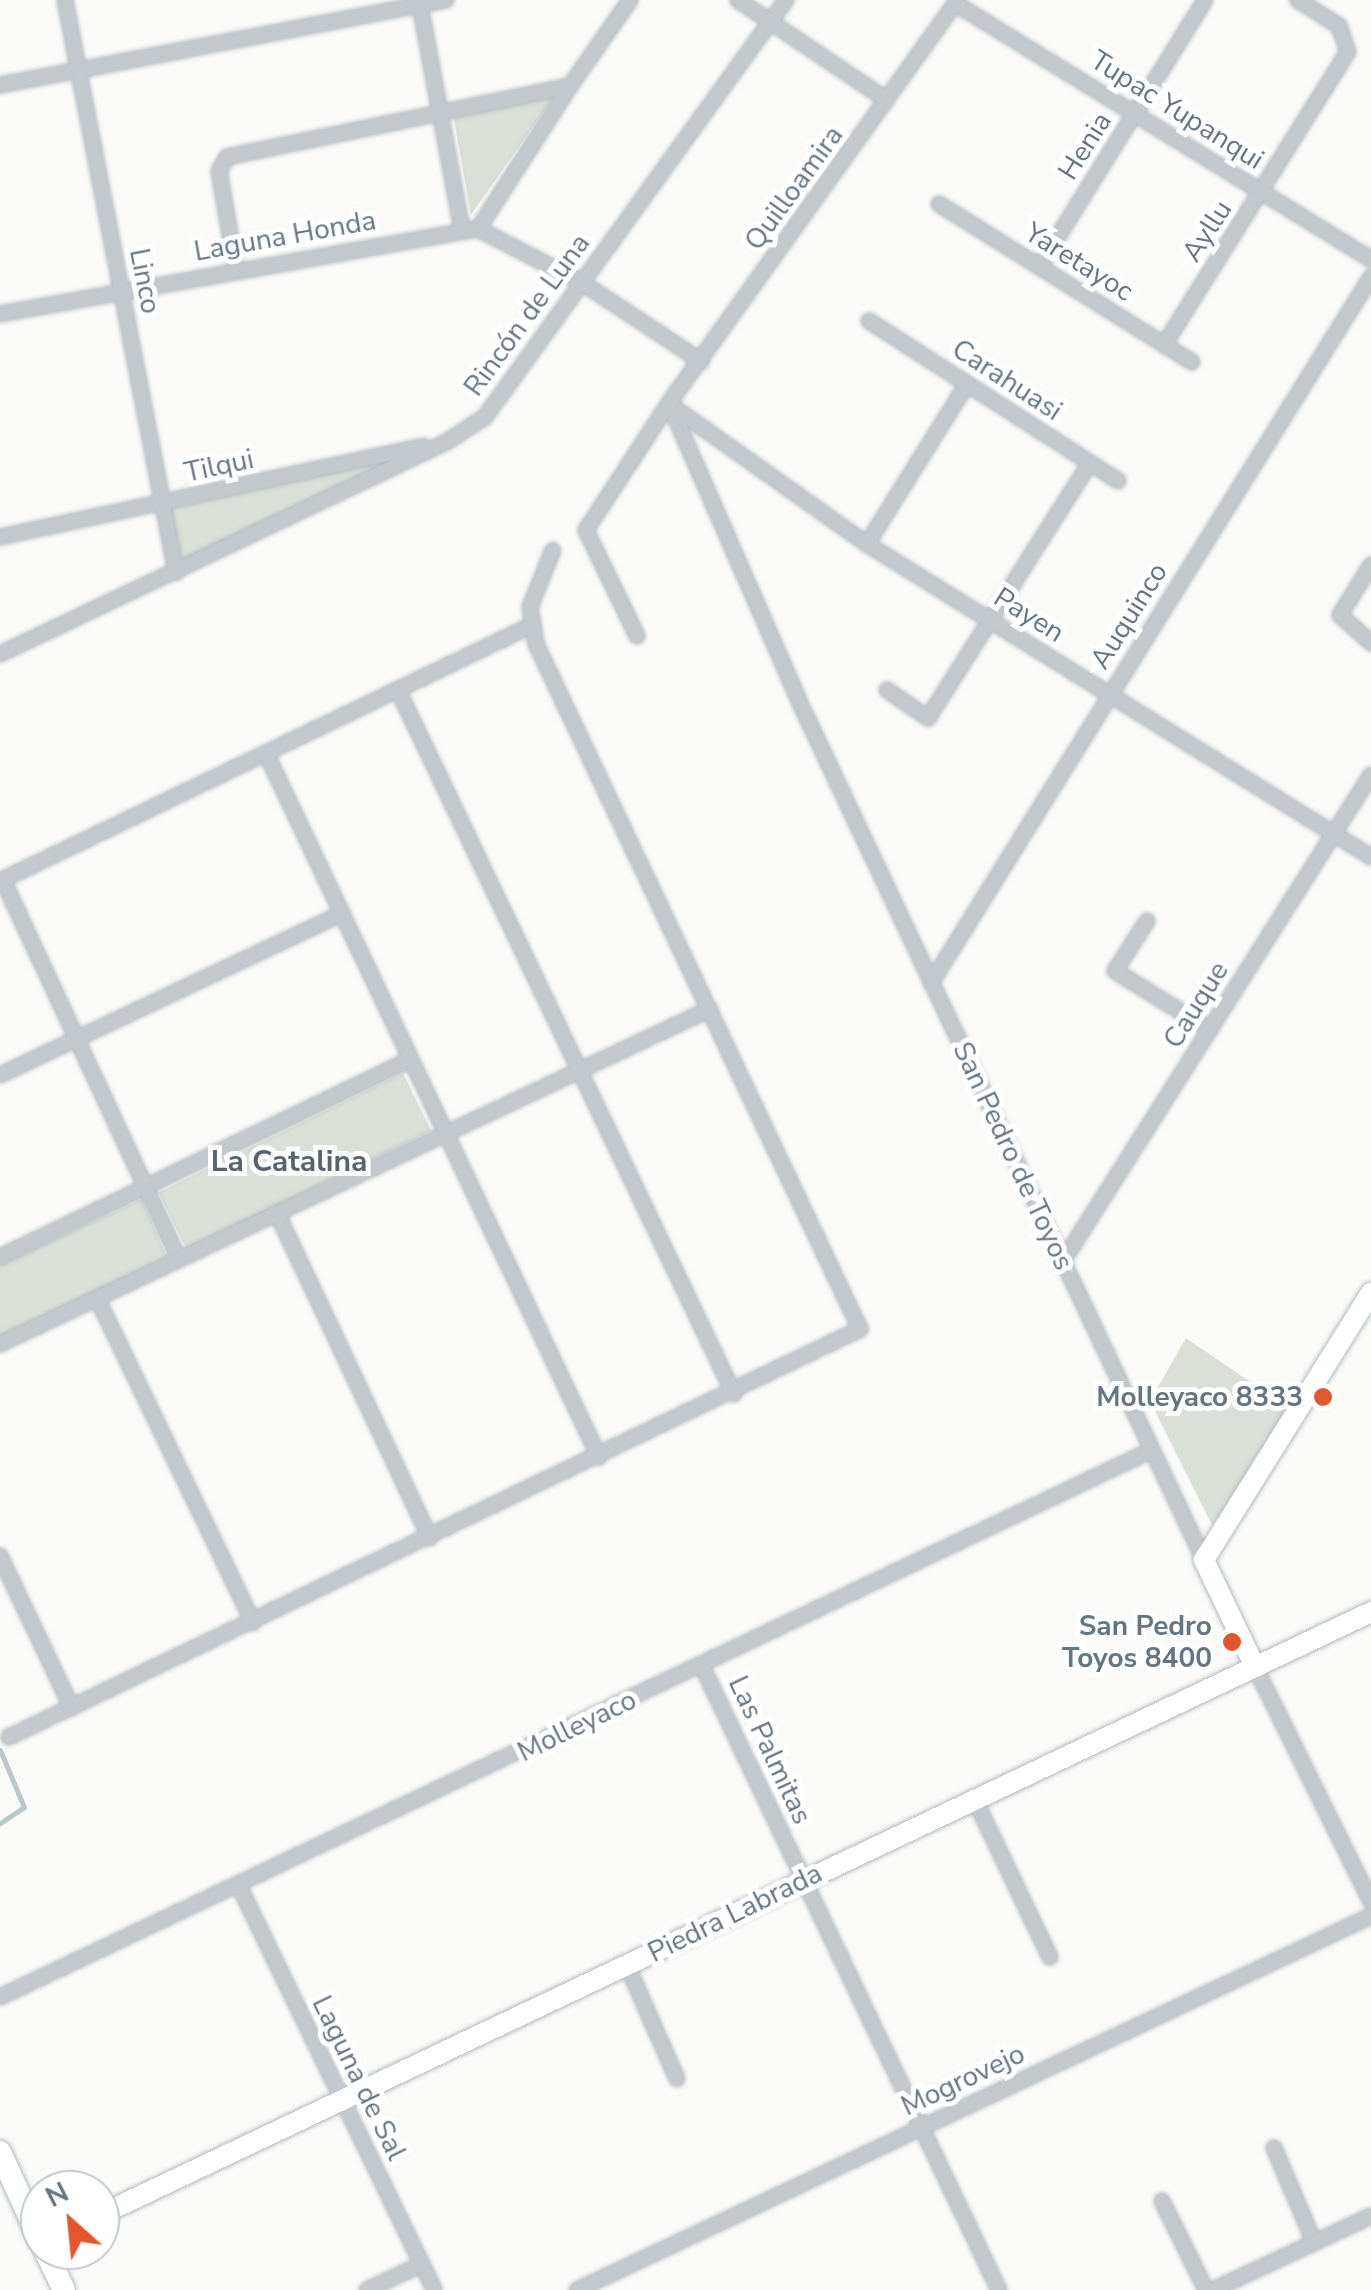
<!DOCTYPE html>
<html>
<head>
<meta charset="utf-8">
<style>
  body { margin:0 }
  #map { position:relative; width:1371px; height:2290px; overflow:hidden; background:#fafaf8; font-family:"Nunito Sans",sans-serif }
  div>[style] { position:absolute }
  .green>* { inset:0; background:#dadfd7; transform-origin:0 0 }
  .stream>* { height:5px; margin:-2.5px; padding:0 2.5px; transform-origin:2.5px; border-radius:2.5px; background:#bbc7cb }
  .roads { filter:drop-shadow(0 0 2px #b3babf) drop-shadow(0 0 2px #b3babf) }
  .street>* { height:14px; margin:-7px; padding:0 7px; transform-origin:7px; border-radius:7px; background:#c3c8cc }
  .secondary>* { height:20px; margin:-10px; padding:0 10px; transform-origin:10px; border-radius:10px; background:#fff }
  .primary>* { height:22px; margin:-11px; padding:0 11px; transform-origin:11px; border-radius:11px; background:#fff }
  .dots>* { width:28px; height:28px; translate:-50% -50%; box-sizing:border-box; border:5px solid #fff; border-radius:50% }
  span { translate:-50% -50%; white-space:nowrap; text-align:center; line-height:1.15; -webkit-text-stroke:10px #fff; paint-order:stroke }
  .street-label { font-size:28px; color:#657683 }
  .poi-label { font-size:28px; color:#657683; font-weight:700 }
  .right { translate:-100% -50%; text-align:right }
  .neighbourhood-label { font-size:30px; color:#57646e; font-weight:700 }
  .north { position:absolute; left:20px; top:2170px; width:100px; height:100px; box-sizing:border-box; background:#fff; border:2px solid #c1c8cd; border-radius:50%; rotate:333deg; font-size:28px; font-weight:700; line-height:40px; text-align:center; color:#657683 }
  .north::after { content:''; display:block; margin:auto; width:35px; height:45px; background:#e4572e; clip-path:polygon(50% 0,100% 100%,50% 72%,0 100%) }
</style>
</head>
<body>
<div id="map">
  <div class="green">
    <div style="clip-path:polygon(555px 95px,471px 215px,453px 114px)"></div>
    <div style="clip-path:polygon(429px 451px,169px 569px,157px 511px)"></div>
    <div style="left:403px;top:1073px;width:64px;height:272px;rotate:64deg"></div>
    <div style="clip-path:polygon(142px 1199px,167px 1257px,0 1338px,0 1265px)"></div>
    <div style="clip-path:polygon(1186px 1338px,1296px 1413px,1212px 1525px,1150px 1401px)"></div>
  </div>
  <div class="stream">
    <div style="left:0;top:1750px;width:62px;rotate:67.2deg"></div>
    <div style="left:24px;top:1807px;width:29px;rotate:146deg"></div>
  </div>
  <div class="roads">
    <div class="street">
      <div style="left:65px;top:0;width:583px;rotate:79.02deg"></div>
      <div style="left:738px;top:0;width:179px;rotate:33.9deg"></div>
      <div style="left:956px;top:4px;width:487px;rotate:31.6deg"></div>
      <div style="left:420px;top:5px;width:229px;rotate:79.4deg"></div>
      <div style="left:0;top:85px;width:454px;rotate:-10.8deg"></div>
      <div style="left:939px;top:204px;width:298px;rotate:32deg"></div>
      <div style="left:478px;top:229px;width:116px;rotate:27.2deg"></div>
      <div style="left:581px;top:282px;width:144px;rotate:33.4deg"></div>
      <div style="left:1039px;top:267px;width:314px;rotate:-58.1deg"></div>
      <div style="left:236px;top:269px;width:99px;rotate:-99.8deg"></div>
      <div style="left:219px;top:171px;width:16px;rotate:-60deg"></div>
      <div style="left:227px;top:157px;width:350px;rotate:-11.7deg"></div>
      <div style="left:570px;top:86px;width:105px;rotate:-55.1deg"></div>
      <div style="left:0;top:314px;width:485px;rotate:-10.1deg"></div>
      <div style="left:478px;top:229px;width:170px;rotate:-57.2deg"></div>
      <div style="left:869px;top:321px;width:296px;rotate:32.7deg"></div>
      <div style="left:1164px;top:345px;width:346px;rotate:-57.9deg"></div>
      <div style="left:1348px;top:52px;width:28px;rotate:-109deg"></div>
      <div style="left:1339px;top:26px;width:49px;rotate:-147.6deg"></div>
      <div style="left:669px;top:403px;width:325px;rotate:66.4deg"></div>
      <div style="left:799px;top:701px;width:950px;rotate:64.76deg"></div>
      <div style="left:669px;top:404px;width:242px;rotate:35.3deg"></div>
      <div style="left:867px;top:544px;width:593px;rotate:31.84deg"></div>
      <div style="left:0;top:537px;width:433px;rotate:-12.1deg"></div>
      <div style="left:867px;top:544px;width:189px;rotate:-58deg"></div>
      <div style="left:1371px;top:565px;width:59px;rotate:121.8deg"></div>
      <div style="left:1340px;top:615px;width:42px;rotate:42.1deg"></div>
      <div style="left:637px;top:636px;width:118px;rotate:-115.7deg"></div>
      <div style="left:586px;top:530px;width:152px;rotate:-56.8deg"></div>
      <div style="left:669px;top:403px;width:496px;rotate:-54.4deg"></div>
      <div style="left:0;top:654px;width:496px;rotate:-25.4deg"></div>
      <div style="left:448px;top:441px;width:44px;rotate:-33deg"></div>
      <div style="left:485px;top:417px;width:514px;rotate:-54.18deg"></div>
      <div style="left:398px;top:690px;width:780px;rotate:64.49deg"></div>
      <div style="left:887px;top:690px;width:50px;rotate:34.3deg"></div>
      <div style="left:928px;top:718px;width:302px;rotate:-57.6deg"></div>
      <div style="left:266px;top:753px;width:779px;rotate:64.69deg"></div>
      <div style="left:3px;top:880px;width:418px;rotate:65.1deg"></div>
      <div style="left:0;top:881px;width:588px;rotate:-25.69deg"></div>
      <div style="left:1147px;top:921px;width:59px;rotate:122.6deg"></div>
      <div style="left:1115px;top:971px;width:112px;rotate:31.8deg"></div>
      <div style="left:931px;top:983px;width:832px;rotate:-58.07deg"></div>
      <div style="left:0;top:1075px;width:378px;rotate:-25.3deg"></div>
      <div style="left:277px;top:1213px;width:359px;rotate:64.8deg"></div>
      <div style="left:0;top:1257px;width:455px;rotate:-25.7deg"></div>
      <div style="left:1063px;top:1261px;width:575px;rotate:-57.64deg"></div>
      <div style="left:97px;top:1298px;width:360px;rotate:64.3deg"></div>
      <div style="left:0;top:1344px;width:785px;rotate:-25.26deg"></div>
      <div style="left:0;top:1556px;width:168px;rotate:64.7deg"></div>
      <div style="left:702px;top:1666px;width:691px;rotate:64.55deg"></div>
      <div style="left:1255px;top:1667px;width:262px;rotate:63.7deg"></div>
      <div style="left:9px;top:1737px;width:944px;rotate:-25.61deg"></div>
      <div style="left:860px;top:1329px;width:758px;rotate:-115.31deg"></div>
      <div style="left:536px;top:644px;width:37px;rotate:-99deg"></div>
      <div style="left:530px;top:607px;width:61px;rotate:-68deg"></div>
      <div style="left:975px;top:1800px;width:174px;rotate:64.5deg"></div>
      <div style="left:240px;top:1888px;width:446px;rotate:64.2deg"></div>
      <div style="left:627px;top:1965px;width:124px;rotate:66.3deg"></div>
      <div style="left:0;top:1997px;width:1275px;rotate:-25.4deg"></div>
      <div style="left:1274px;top:2148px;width:102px;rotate:66.9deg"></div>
      <div style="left:1162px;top:2201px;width:99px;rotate:63.7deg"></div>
      <div style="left:367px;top:2290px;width:61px;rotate:-25.3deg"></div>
      <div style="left:577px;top:2290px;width:878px;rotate:-25.22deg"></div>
      <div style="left:1213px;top:2290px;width:174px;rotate:-25.1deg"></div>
    </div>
    <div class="secondary">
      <div style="left:1255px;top:1667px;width:119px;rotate:-115.5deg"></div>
      <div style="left:1204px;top:1560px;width:315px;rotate:-58deg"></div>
      <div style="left:100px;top:2215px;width:1407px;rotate:-25.38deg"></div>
    </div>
    <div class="primary">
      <div style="left:0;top:2152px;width:97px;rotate:65.6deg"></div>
      <div style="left:45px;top:2250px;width:44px;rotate:64.6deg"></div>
    </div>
  </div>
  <div class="dots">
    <div style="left:1323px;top:1397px;background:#e4572e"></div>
    <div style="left:1232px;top:1642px;background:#e4572e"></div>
  </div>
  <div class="street-label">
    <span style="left:1177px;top:110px;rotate:32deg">Tupac Yupanqui</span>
    <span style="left:1085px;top:146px;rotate:-58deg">Henia</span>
    <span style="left:794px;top:188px;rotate:-54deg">Quilloamira</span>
    <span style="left:1207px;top:231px;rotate:-57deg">Ayllu</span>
    <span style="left:285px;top:236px;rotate:-10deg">Laguna Honda</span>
    <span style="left:1079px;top:262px;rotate:32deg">Yaretayoc</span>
    <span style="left:145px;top:281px;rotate:79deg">Linco</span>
    <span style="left:527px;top:315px;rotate:-54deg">Rincón de Luna</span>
    <span style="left:1007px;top:380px;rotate:33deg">Carahuasi</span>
    <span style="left:219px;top:466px;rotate:-12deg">Tilqui</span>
    <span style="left:1029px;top:615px;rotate:32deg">Payen</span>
    <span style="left:1129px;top:616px;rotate:-58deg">Auquinco</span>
    <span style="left:1196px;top:1005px;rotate:-58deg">Cauque</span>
    <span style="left:1013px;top:1156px;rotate:65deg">San Pedro de Toyos</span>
    <span style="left:577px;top:1726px;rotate:-26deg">Molleyaco</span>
    <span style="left:770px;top:1750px;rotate:65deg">Las Palmitas</span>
    <span style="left:735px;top:1913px;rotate:-26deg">Piedra Labrada</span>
    <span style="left:359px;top:2078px;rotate:64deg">Laguna de Sal</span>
    <span style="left:963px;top:2080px;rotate:-25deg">Mogrovejo</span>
  </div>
  <div class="poi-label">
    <span class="right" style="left:1303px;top:1397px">Molleyaco 8333</span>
    <span class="right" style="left:1212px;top:1642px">San Pedro<br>Toyos 8400</span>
  </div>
  <div class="neighbourhood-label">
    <span style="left:289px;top:1162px">La Catalina</span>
  </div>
  <div class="north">N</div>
</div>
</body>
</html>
